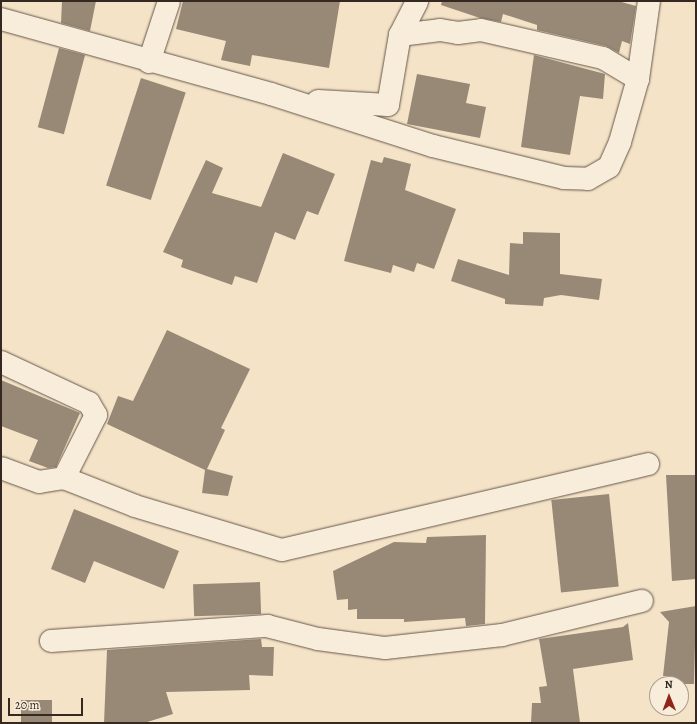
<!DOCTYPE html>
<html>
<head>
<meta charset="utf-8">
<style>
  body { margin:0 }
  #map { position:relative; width:697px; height:724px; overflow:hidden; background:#f4e3c7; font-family:Alegreya,serif }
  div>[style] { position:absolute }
  .building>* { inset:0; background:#988977; transform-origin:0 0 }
  .roads { filter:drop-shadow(0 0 1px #65574a) drop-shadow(0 0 1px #65574a) }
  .minor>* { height:22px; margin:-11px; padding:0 11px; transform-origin:11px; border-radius:11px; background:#f8eddb }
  span { translate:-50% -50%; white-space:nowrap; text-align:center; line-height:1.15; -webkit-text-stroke:3px #f8eddb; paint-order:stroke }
  .frame { position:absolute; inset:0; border:2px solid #352820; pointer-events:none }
  .north { position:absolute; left:649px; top:676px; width:40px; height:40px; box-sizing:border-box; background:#f8eddb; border:1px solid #aa9e90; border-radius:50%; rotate:359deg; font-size:11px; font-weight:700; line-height:16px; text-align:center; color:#352820 }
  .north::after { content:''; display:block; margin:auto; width:14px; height:18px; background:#8f2418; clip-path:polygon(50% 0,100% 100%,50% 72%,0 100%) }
  .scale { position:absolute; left:8px; top:698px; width:75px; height:18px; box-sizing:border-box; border:2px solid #352820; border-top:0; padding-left:5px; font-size:12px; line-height:14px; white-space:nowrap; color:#352820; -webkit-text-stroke:3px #f8eddb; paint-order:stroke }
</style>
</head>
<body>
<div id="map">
  <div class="building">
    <div style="clip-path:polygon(62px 1px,96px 1px,90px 31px,61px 23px)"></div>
    <div style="clip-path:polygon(183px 1px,340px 1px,329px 68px,252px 55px,250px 66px,221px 60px,226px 41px,176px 29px)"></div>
    <div style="clip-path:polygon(442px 1px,618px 1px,636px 6px,630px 44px,622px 41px,619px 53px,606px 46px,537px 30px,537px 25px,503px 14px,501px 22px,480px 18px,441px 5px)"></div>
    <div style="left:59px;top:48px;width:27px;height:82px;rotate:15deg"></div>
    <div style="clip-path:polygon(534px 55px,605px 74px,603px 99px,580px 96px,570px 155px,521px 147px)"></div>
    <div style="clip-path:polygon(417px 74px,470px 84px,466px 103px,486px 107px,480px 138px,407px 124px)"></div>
    <div style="left:141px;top:78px;width:47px;height:113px;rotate:18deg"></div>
    <div style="clip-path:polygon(283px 153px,335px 174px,318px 215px,307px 211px,295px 240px,275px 232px,257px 283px,235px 276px,232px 285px,181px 267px,183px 260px,163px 252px,206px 160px,223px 168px,212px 193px,261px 207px)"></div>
    <div style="clip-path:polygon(384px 157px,411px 164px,405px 190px,456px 209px,434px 269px,417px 263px,414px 272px,393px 265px,391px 273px,344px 261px,371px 160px,382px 163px)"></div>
    <div style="clip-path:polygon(523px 232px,560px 233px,560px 274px,602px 279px,599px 300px,561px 295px,544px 298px,543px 306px,505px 304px,505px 299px,451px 281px,458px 259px,509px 275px,510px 243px,523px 244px)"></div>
    <div style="clip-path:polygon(167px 330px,250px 369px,221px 428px,225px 430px,207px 469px,233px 476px,228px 496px,202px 493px,205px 470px,107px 424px,118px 396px,133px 401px)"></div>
    <div style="clip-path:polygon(1px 380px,80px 413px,56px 467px,48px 468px,29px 461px,38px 440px,1px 426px)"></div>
    <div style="clip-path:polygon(666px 475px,696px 475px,696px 579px,672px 581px)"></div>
    <div style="left:609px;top:494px;width:93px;height:58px;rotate:84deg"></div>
    <div style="clip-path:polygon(74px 509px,179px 551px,164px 589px,94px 561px,85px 583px,51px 569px)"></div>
    <div style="clip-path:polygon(486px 535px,485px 624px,466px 626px,465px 618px,404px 622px,404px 619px,357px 619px,357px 609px,348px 610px,348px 599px,337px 600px,333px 571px,394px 542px,426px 543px,427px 537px)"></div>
    <div style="left:260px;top:582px;width:32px;height:67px;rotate:88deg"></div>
    <div style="clip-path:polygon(696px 606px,694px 684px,667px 684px,667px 676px,663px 676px,669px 622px,660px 612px)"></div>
    <div style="clip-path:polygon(628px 623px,633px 660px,573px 669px,580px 723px,531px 723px,532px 703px,541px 703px,539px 687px,547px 686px,539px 639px,623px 627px)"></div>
    <div style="clip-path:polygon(261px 639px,262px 647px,274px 647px,273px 676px,249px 675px,250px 690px,166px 692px,173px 714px,144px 723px,104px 723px,107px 650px)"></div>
    <div style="left:52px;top:700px;width:23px;height:31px;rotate:90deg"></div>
  </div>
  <div class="roads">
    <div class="minor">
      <div style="left:1px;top:19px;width:280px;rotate:15.5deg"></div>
      <div style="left:271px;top:94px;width:170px;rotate:17.8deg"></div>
      <div style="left:433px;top:146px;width:135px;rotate:13.7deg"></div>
      <div style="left:564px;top:178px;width:24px;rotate:2deg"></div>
      <div style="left:588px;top:179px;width:24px;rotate:-30deg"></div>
      <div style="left:609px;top:167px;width:27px;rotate:-66deg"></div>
      <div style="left:620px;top:142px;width:66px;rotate:-74.1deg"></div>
      <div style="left:638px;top:79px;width:79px;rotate:-82deg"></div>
      <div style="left:400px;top:35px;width:38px;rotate:-63deg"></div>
      <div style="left:149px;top:62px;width:64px;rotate:-71.8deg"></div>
      <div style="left:318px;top:101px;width:70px;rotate:3.3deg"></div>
      <div style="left:388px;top:105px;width:71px;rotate:-80.3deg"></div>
      <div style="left:400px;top:35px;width:40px;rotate:-7.1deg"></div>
      <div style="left:440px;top:30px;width:18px;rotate:9deg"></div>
      <div style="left:458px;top:33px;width:23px;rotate:-7deg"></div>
      <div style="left:481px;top:30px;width:125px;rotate:12.9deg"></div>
      <div style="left:603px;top:58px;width:41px;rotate:31deg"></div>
      <div style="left:1px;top:362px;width:97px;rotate:25deg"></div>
      <div style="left:89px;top:403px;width:14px;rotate:60deg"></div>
      <div style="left:96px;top:415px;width:71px;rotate:116.9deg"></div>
      <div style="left:64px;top:478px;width:25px;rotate:171deg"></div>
      <div style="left:39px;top:482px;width:40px;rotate:-159.8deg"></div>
      <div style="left:64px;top:478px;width:76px;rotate:21.5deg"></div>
      <div style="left:135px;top:506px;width:153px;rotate:16.7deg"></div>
      <div style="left:282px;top:550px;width:376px;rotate:-13.2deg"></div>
      <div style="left:51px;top:641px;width:217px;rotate:-4deg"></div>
      <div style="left:267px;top:626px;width:53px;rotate:14.3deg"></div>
      <div style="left:318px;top:639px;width:68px;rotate:7.7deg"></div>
      <div style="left:385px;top:648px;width:118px;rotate:-6.3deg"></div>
      <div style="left:502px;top:635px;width:144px;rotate:-13.7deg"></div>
    </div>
  </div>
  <div class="frame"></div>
  <div class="north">N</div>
  <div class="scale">20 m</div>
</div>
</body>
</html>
